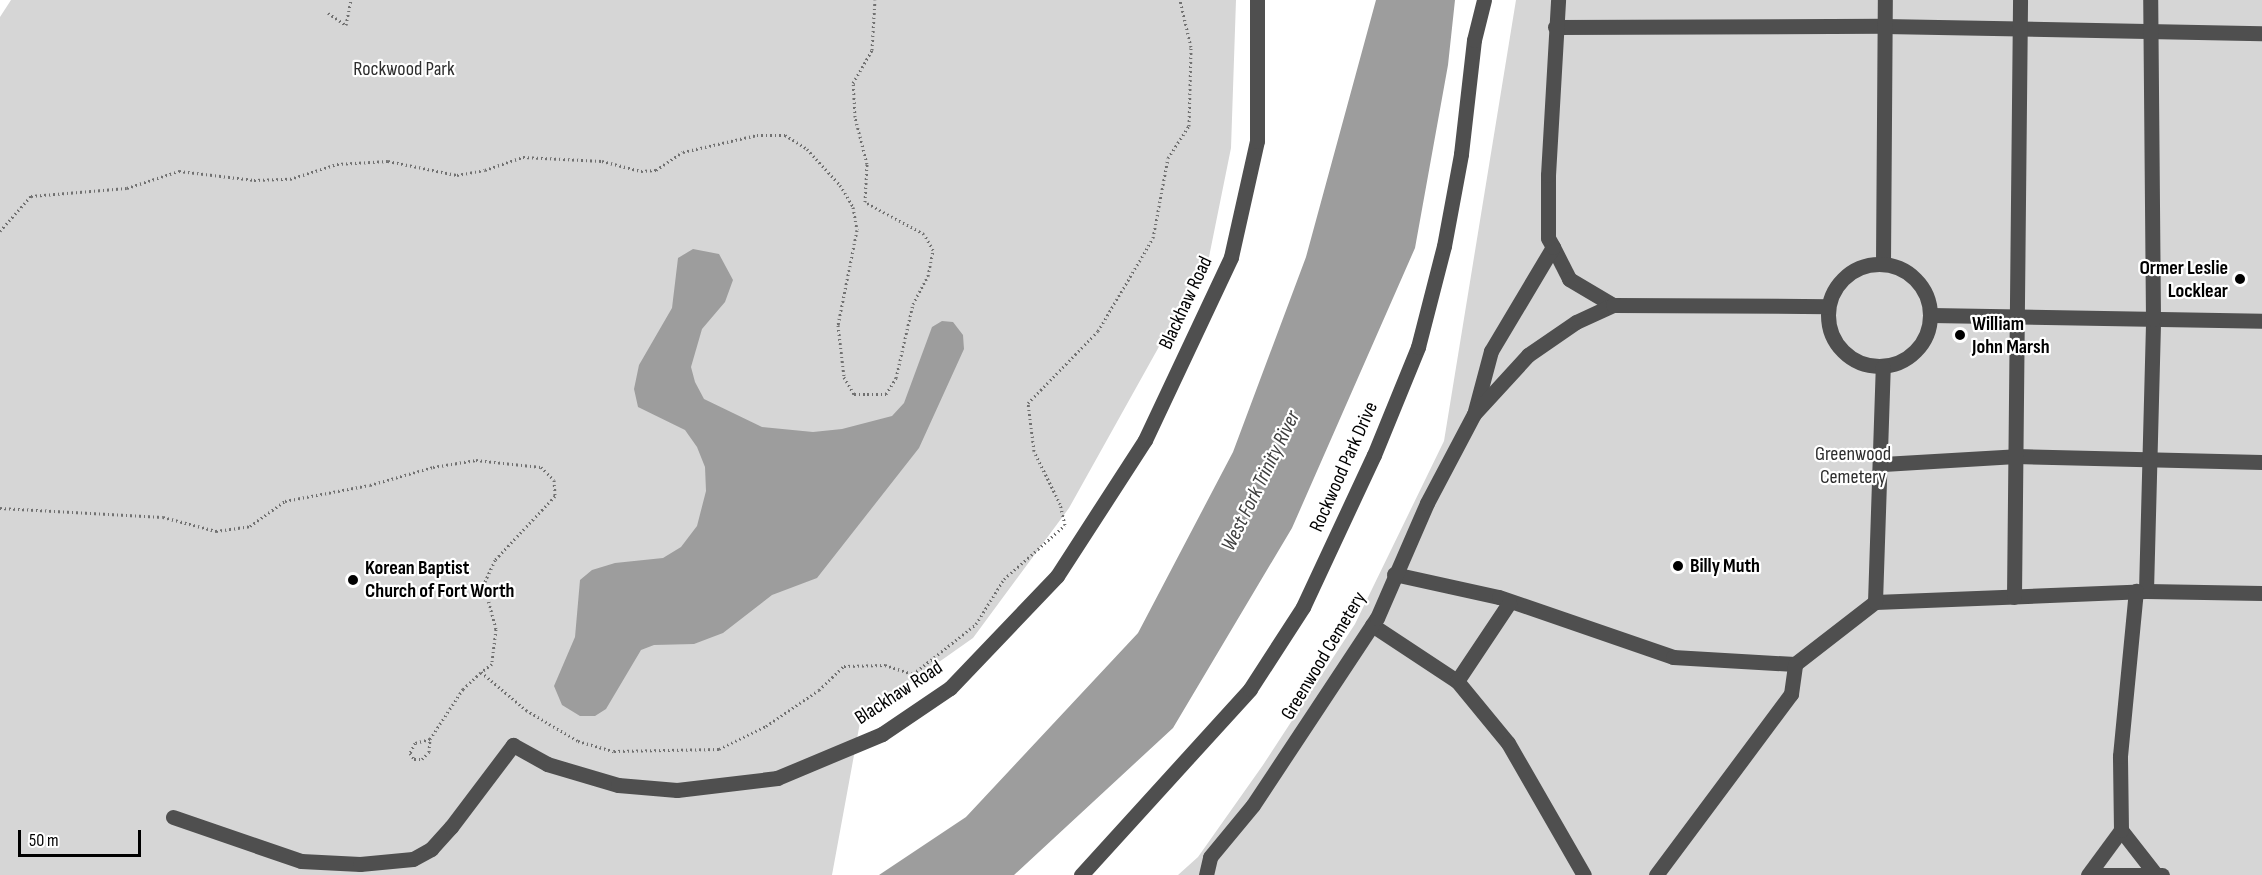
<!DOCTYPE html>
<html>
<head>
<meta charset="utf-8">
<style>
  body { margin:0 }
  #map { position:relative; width:2262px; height:875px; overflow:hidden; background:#fff; font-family:"Sofia Sans Condensed",sans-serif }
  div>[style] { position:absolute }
  .green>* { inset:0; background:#d6d6d6 }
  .water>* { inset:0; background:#9d9d9d }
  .path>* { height:3px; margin-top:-1.5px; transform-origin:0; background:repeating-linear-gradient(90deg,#717171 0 1.5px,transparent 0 4.5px) }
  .minor>* { height:15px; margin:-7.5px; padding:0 7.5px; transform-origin:7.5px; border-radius:7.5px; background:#4f4f4f }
  .minor>.ring { margin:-7.5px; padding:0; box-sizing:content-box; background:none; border:15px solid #4f4f4f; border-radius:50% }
  .dots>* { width:16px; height:16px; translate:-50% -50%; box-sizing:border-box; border:3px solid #fff; border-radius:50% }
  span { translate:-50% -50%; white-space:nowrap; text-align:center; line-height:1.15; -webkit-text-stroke:4.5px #fff; paint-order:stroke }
  .park-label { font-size:20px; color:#2d2d2d }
  .poi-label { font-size:20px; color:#000; font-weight:700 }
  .right { translate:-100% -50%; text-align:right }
  .left { translate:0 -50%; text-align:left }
  .street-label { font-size:20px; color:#000 }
  .water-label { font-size:21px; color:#3e3e3e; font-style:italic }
  .scale { position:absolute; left:18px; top:830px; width:123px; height:27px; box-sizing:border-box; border:3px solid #000; border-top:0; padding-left:8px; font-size:18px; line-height:21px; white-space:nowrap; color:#000; -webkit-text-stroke:4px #fff; paint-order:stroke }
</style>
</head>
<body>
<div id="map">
  <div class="green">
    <div style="clip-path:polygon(11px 0,1236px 0,1231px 148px,1209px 257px,1069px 508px,973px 638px,861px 717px,832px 875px,0 875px,0 17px)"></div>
    <div style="clip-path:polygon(1516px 0,2262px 0,2262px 875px,1178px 875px,1198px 857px,1263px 765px,1355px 624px,1444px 441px)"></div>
  </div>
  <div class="water">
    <div style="clip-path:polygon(1376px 0,1455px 0,1448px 65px,1415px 248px,1292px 528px,1173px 728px,1014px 875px,879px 875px,966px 817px,1138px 633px,1233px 452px,1306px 257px)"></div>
    <div style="clip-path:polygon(693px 249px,719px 254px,733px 280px,725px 302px,702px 329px,691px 367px,695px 382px,704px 399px,762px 427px,813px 432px,842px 429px,892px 416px,904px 403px,932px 327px,942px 321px,953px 322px,963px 335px,964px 349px,919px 448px,817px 578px,772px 595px,723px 633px,694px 644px,654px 645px,641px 650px,606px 709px,595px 716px,580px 716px,562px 705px,554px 686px,575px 637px,580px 580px,592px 570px,615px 563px,663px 558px,681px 547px,697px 526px,706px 491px,705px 467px,697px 447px,685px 430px,638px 407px,634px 389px,639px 365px,672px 308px,678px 258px)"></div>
  </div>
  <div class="path">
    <div style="left:328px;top:13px;width:22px;rotate:34deg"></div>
    <div style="left:346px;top:25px;width:25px;rotate:-79deg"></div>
    <div style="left:0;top:231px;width:47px;rotate:-48.5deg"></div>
    <div style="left:31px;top:196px;width:96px;rotate:-4.8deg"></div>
    <div style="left:127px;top:188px;width:55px;rotate:-18.1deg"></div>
    <div style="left:179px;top:171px;width:76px;rotate:6.8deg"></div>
    <div style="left:254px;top:180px;width:36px;rotate:-2deg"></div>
    <div style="left:290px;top:179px;width:49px;rotate:-17.7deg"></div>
    <div style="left:337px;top:164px;width:51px;rotate:-3.4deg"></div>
    <div style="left:388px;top:161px;width:70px;rotate:11.5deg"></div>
    <div style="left:457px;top:175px;width:28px;rotate:-10deg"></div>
    <div style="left:485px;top:170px;width:40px;rotate:-18.9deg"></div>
    <div style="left:523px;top:157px;width:79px;rotate:2.9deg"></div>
    <div style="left:602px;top:161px;width:40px;rotate:14.4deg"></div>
    <div style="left:641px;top:171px;width:15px;rotate:-4deg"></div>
    <div style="left:656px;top:170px;width:32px;rotate:-34deg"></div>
    <div style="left:683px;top:152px;width:76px;rotate:-12.9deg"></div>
    <div style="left:757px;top:135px;width:28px"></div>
    <div style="left:785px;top:135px;width:26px;rotate:32deg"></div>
    <div style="left:807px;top:149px;width:49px;rotate:47.5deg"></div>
    <div style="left:840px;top:185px;width:26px;rotate:59deg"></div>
    <div style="left:853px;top:207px;width:23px;rotate:80deg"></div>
    <div style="left:857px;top:230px;width:97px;rotate:101.3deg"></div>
    <div style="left:838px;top:325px;width:52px;rotate:83.4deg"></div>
    <div style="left:844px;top:377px;width:20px;rotate:60deg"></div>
    <div style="left:854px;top:394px;width:32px"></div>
    <div style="left:886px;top:394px;width:19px;rotate:-58deg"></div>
    <div style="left:896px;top:378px;width:76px;rotate:-77.1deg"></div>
    <div style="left:913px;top:304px;width:32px;rotate:-62deg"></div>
    <div style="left:928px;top:276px;width:26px;rotate:-79deg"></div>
    <div style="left:933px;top:250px;width:18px;rotate:-119deg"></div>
    <div style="left:924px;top:234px;width:67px;rotate:-151.5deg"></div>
    <div style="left:865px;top:202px;width:38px;rotate:-87deg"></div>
    <div style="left:867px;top:164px;width:49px;rotate:-104.3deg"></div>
    <div style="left:855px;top:117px;width:34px;rotate:-93deg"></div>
    <div style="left:853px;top:83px;width:38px;rotate:-60deg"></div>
    <div style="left:872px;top:50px;width:50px;rotate:-86.6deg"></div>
    <div style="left:0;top:508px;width:163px;rotate:3.2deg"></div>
    <div style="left:163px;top:517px;width:55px;rotate:14.8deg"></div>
    <div style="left:216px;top:531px;width:34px;rotate:-8deg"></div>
    <div style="left:250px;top:526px;width:43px;rotate:-35.5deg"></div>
    <div style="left:285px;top:501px;width:86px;rotate:-10.7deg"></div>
    <div style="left:370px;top:485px;width:66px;rotate:-15.9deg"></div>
    <div style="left:433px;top:467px;width:44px;rotate:-9.2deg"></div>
    <div style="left:476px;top:460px;width:65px;rotate:6.1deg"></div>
    <div style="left:541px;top:467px;width:18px;rotate:45deg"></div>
    <div style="left:554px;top:480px;width:16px;rotate:86deg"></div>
    <div style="left:555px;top:496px;width:88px;rotate:133.2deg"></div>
    <div style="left:495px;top:560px;width:26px;rotate:115deg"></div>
    <div style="left:484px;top:584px;width:47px;rotate:75.1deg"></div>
    <div style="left:496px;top:629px;width:35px;rotate:97deg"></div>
    <div style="left:492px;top:664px;width:14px;rotate:144deg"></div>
    <div style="left:430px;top:739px;width:16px;rotate:165deg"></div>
    <div style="left:415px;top:743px;width:11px;rotate:117deg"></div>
    <div style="left:410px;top:753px;width:7px;rotate:56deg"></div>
    <div style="left:414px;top:759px;width:8px"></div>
    <div style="left:422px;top:759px;width:10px;rotate:-45deg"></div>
    <div style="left:429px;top:752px;width:13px;rotate:-86deg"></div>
    <div style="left:430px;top:739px;width:60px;rotate:-56.6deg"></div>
    <div style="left:463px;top:689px;width:25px;rotate:-43deg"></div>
    <div style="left:481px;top:672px;width:59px;rotate:40.2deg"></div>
    <div style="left:526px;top:710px;width:61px;rotate:30.8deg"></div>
    <div style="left:578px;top:741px;width:37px;rotate:16deg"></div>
    <div style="left:614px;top:751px;width:105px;rotate:-1.1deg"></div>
    <div style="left:719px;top:749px;width:52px;rotate:-26.1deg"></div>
    <div style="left:766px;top:726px;width:64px;rotate:-34.2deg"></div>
    <div style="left:819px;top:690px;width:35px;rotate:-44deg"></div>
    <div style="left:844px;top:666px;width:41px;rotate:-1.4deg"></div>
    <div style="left:885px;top:665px;width:29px;rotate:18deg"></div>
    <div style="left:913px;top:674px;width:80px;rotate:-38.4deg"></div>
    <div style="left:976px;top:624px;width:53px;rotate:-58.1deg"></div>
    <div style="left:1004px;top:579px;width:81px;rotate:-41.5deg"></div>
    <div style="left:1065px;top:525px;width:22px;rotate:-103deg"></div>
    <div style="left:1060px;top:504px;width:59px;rotate:-116.1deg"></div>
    <div style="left:1034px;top:451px;width:48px;rotate:-97.1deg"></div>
    <div style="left:1028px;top:403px;width:100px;rotate:-45.8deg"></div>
    <div style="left:1098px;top:331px;width:108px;rotate:-59.4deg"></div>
    <div style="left:1153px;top:238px;width:81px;rotate:-79.4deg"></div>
    <div style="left:1168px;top:158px;width:38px;rotate:-57deg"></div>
    <div style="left:1189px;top:126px;width:79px;rotate:-88.5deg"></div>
    <div style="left:1191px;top:47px;width:48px;rotate:-103.2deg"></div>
  </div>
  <div class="minor">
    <div style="left:1555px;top:27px;width:329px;rotate:-0.2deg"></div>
    <div style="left:1884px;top:26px;width:378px;rotate:1.1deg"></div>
    <div style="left:1553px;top:247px;width:36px;rotate:63deg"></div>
    <div style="left:1569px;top:279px;width:51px;rotate:30.6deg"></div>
    <div style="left:1883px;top:263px;width:263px;rotate:-89.6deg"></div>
    <div class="ring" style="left:1828px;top:264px;width:87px;height:87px"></div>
    <div style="left:1931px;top:315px;width:331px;rotate:1deg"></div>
    <div style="left:1475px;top:411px;width:62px;rotate:-75.1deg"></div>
    <div style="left:1491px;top:351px;width:121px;rotate:-59.2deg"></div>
    <div style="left:1553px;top:247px;width:10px;rotate:-119deg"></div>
    <div style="left:1548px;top:238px;width:63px;rotate:-90deg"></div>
    <div style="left:1548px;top:175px;width:175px;rotate:-86.7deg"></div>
    <div style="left:1883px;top:464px;width:133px;rotate:-3.4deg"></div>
    <div style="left:2016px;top:456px;width:246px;rotate:1.4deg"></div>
    <div style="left:1394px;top:574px;width:107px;rotate:12.4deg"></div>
    <div style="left:1499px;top:597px;width:184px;rotate:19deg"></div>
    <div style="left:1673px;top:657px;width:122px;rotate:3.3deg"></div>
    <div style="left:1795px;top:664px;width:101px;rotate:-37.8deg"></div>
    <div style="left:1875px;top:602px;width:271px;rotate:-2.3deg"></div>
    <div style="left:2146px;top:591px;width:116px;rotate:1deg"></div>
    <div style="left:2146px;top:591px;width:272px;rotate:-88.5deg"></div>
    <div style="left:2153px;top:319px;width:319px;rotate:-90.5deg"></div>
    <div style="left:2014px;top:597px;width:597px;rotate:-89.42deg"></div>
    <div style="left:1875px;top:602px;width:235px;rotate:-88.1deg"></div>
    <div style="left:1372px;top:625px;width:102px;rotate:33.4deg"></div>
    <div style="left:1457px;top:681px;width:80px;rotate:50.6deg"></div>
    <div style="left:1508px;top:743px;width:152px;rotate:60.1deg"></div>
    <div style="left:1457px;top:681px;width:94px;rotate:-56.3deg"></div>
    <div style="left:173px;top:817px;width:135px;rotate:19deg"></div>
    <div style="left:301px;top:861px;width:59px;rotate:2.9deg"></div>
    <div style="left:360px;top:864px;width:53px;rotate:-5.4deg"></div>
    <div style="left:413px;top:859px;width:21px;rotate:-29deg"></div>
    <div style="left:431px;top:849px;width:30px;rotate:-48deg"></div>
    <div style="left:451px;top:827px;width:103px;rotate:-52.9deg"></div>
    <div style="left:513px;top:745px;width:39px;rotate:29deg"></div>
    <div style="left:547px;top:764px;width:74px;rotate:16.5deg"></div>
    <div style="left:618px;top:785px;width:59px;rotate:4.8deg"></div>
    <div style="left:677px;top:790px;width:101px;rotate:-6.8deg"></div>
    <div style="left:777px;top:778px;width:114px;rotate:-22.7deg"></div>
    <div style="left:882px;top:734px;width:82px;rotate:-34.1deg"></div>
    <div style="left:950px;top:688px;width:155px;rotate:-46.3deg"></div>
    <div style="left:1057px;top:576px;width:162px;rotate:-57.1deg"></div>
    <div style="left:1145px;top:440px;width:202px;rotate:-64.8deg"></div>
    <div style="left:1231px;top:257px;width:119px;rotate:-77.4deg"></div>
    <div style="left:1257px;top:141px;width:141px;rotate:-90deg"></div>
    <div style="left:2121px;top:830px;width:57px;rotate:52.1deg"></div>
    <div style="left:1081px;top:875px;width:251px;rotate:-47.7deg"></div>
    <div style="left:1250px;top:689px;width:98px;rotate:-57.1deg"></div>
    <div style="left:1303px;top:607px;width:168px;rotate:-65deg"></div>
    <div style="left:1374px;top:455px;width:117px;rotate:-67.8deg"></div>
    <div style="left:1418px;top:347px;width:104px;rotate:-75.6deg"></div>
    <div style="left:1444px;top:246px;width:94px;rotate:-79.5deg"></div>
    <div style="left:1461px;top:154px;width:115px;rotate:-83.5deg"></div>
    <div style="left:1474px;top:40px;width:41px;rotate:-76deg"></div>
    <div style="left:1206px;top:875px;width:18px;rotate:-77deg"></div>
    <div style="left:1210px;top:857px;width:67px;rotate:-50.4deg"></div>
    <div style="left:1253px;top:805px;width:224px;rotate:-56.5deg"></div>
    <div style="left:1377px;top:618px;width:125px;rotate:-66.5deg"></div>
    <div style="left:1427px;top:503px;width:101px;rotate:-62.2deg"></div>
    <div style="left:1474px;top:414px;width:80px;rotate:-47.5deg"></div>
    <div style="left:1528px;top:355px;width:58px;rotate:-34.5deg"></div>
    <div style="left:1576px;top:322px;width:41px;rotate:-24.7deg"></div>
    <div style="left:1613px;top:305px;width:215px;rotate:0.3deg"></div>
    <div style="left:1656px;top:875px;width:226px;rotate:-53.3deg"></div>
    <div style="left:1791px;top:694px;width:30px;rotate:-82deg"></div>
    <div style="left:2088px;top:875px;width:56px;rotate:-53.7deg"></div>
    <div style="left:2121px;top:830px;width:74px;rotate:-90.8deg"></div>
    <div style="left:2120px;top:756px;width:166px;rotate:-84.5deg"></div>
    <div style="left:2090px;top:875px;width:72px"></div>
  </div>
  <div class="dots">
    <div style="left:2240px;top:279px;background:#000"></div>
    <div style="left:1960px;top:335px;background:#000"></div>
    <div style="left:1678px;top:566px;background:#000"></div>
    <div style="left:353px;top:580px;background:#000"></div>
  </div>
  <div class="park-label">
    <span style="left:404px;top:69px">Rockwood Park</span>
    <span style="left:1853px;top:466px">Greenwood<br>Cemetery</span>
  </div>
  <div class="poi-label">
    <span class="right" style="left:2228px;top:280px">Ormer Leslie<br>Locklear</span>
    <span class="left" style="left:1972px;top:336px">William<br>John Marsh</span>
    <span class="left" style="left:1690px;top:566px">Billy Muth</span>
    <span class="left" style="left:365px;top:580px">Korean Baptist<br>Church of Fort Worth</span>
  </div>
  <div class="street-label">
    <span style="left:1186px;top:303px;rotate:-65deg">Blackhaw Road</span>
    <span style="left:1344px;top:467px;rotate:-66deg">Rockwood Park Drive</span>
    <span style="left:1324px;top:656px;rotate:-59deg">Greenwood Cemetery</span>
    <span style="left:899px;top:693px;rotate:-33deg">Blackhaw Road</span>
  </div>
  <div class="water-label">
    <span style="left:1261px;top:481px;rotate:-64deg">West Fork Trinity River</span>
  </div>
  <div class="scale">50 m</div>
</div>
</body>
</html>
